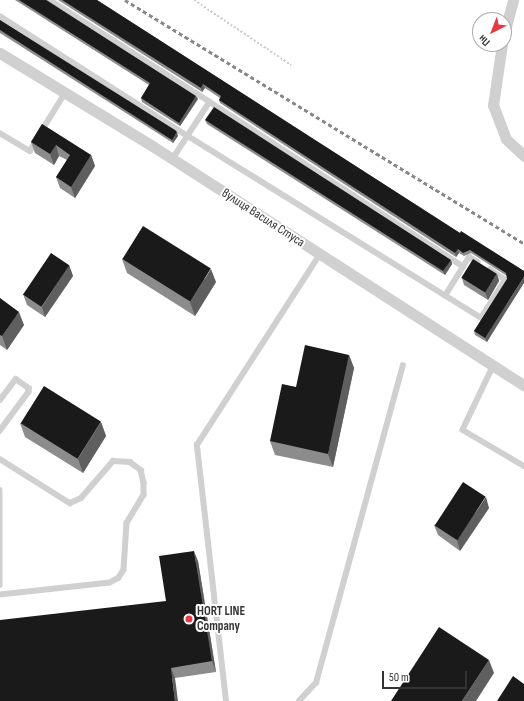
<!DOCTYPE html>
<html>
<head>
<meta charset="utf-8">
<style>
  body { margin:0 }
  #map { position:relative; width:524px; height:701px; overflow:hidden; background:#fff; font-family:"Sofia Sans Condensed",sans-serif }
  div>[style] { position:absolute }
  .path>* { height:2px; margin-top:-1px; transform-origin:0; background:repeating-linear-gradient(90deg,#cdcdcd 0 2px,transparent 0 4px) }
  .lane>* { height:5.5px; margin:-2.75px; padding:0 2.75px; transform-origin:2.75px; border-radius:2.75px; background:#d0d0d0 }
  .street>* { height:11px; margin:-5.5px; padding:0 5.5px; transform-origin:5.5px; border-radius:5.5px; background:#d0d0d0 }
  .rail>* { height:3px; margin-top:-1.5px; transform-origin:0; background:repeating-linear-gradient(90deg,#888 0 4px,transparent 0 7px) }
  .wall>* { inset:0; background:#8c8c8c }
  .shaded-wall>* { inset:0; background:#5f5f5f }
  .building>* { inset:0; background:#1a1a1a; transform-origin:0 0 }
  .dots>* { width:11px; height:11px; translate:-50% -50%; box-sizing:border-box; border:2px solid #fff; border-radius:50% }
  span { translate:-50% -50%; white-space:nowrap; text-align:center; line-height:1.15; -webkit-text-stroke:4px #fff; paint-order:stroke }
  .street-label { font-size:13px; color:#333 }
  .poi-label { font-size:13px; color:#333; font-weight:700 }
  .left { translate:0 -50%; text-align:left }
  .north { position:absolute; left:472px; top:12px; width:40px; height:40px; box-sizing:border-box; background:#fff; border:1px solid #adadad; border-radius:50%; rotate:222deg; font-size:11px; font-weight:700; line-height:16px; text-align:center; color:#333 }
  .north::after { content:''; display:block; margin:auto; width:14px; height:18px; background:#e63946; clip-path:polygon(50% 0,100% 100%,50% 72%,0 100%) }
  .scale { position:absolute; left:382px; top:671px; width:85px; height:18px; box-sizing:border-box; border:2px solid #333; border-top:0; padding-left:5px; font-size:12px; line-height:14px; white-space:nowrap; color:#333; -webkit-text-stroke:3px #fff; paint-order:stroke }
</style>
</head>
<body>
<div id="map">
  <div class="path">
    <div style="left:194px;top:0;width:117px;rotate:33.8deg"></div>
  </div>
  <div class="lane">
    <div style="left:50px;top:0;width:190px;rotate:32.5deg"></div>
    <div style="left:210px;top:102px;width:68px;rotate:123deg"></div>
    <div style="left:0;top:16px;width:223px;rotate:32.6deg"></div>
    <div style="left:188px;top:136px;width:345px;rotate:31.8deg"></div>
    <div style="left:481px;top:318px;width:45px;rotate:-57.7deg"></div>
    <div style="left:505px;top:280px;width:18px;rotate:-146deg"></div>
    <div style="left:210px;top:102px;width:302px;rotate:33deg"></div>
    <div style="left:41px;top:132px;width:46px;rotate:-58.4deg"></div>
    <div style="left:0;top:133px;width:35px;rotate:31deg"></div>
    <div style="left:30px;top:151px;width:12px;rotate:-59deg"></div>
    <div style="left:445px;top:296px;width:46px;rotate:-58.4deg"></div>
    <div style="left:469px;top:257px;width:10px;rotate:29deg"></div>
    <div style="left:494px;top:365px;width:72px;rotate:115.5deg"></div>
    <div style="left:463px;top:430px;width:71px;rotate:30.5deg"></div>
    <div style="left:0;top:400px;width:26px;rotate:-53deg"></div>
    <div style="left:16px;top:379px;width:16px;rotate:35deg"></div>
    <div style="left:29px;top:388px;width:4px;rotate:90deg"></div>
    <div style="left:29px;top:392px;width:49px;rotate:126.6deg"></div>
    <div style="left:0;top:459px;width:83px;rotate:32.2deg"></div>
    <div style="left:70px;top:503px;width:12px;rotate:-24deg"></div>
    <div style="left:81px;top:498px;width:49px;rotate:-49.1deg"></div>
    <div style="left:113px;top:461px;width:17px;rotate:3deg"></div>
    <div style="left:130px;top:462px;width:14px;rotate:36deg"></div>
    <div style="left:141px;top:470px;width:13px;rotate:77deg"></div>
    <div style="left:144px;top:483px;width:12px;rotate:90deg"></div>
    <div style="left:144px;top:495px;width:33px;rotate:121deg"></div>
    <div style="left:127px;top:523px;width:47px;rotate:93.7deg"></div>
    <div style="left:124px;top:570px;width:9px;rotate:122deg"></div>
    <div style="left:119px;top:578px;width:10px;rotate:151deg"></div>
    <div style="left:110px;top:583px;width:111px;rotate:173.8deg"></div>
    <div style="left:0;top:490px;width:95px;rotate:90deg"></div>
    <div style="left:226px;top:701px;width:258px;rotate:-96.5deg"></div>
    <div style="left:197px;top:445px;width:227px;rotate:-57.2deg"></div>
    <div style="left:299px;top:701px;width:25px;rotate:-47deg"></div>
    <div style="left:316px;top:683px;width:329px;rotate:-74.7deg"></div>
  </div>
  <div class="street">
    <div style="left:504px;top:34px;width:35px;rotate:-75deg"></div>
    <div style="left:502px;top:44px;width:62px;rotate:98.4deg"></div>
    <div style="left:493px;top:105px;width:36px;rotate:69deg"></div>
    <div style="left:506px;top:139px;width:25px;rotate:43deg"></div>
    <div style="left:0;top:53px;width:180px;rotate:31.4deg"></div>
    <div style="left:154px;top:147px;width:440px;rotate:32.8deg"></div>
  </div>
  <div class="rail">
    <div style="left:125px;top:0;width:468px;rotate:31.4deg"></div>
  </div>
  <div class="wall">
    <div style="clip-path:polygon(15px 0,47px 0,198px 99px,180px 126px,142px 102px,141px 98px,149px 85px)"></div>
    <div style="clip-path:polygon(58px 0,97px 0,460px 233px,524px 271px,487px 342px,475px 335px,474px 331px,507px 279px,507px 276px,471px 253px,464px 256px,459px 253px,456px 257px,220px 103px,219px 100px,220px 98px,205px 88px,202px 92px)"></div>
    <div style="clip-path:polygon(0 20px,178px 136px,173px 143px,0 33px)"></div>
    <div style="clip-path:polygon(205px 120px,451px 260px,452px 264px,445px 275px,207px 124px)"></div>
    <div style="clip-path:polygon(42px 124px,91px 155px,95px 166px,75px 198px,60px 188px,56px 177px,67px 160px,59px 156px,54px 165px,35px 153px,31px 142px)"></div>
    <div style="clip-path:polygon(122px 259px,216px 282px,195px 316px,127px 273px)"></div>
    <div style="clip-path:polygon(69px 265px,73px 276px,45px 317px,27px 305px,23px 294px)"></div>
    <div style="clip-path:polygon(497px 274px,499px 281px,488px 300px,464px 285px,462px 278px)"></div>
    <div style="clip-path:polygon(0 298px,24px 325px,7px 350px,0 345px)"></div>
    <div style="clip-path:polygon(349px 355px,354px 368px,333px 467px,275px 455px,270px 441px,296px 387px)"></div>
    <div style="clip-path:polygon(101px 422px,106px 436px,83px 473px,25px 437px,20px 423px)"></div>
    <div style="clip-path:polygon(489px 508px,460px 551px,438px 535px,434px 525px)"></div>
    <div style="clip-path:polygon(198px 561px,216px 672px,175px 678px,0 701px,166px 601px)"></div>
  </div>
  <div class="shaded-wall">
    <div style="clip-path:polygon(203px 84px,205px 88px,202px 92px,201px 88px)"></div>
    <div style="clip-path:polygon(196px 96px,198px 99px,180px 126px,179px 123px)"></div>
    <div style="clip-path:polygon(177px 132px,178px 136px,173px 143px,172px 140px)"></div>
    <div style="clip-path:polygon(56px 145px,59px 156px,54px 165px,50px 154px)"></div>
    <div style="clip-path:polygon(91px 155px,95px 166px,75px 198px,71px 187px)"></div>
    <div style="clip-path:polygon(458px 249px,459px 253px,456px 257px,455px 253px)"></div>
    <div style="clip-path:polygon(451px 260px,452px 264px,445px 275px,443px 271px)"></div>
    <div style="clip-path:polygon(69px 265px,73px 276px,45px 317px,42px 307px)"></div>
    <div style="clip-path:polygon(211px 269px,216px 282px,195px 316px,190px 302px)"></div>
    <div style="clip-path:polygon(497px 274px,499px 281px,488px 300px,485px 292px)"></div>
    <div style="clip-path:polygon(524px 277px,524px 283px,487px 342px,485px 338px)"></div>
    <div style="clip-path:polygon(19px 312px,24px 325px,7px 350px,2px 336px)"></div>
    <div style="clip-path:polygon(349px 355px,354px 368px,333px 467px,328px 454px)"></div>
    <div style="clip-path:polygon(101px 422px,106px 436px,83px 473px,78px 459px)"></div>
    <div style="clip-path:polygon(486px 497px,489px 508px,460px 551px,457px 540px)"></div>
    <div style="clip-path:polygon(194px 551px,198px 561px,216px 672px,212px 661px)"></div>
    <div style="clip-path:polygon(489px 660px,494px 673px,476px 701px,462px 701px)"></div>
    <div style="clip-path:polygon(171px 668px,175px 678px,178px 701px,175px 701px)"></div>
  </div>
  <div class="building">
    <div style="clip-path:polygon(19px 0,46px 0,196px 96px,179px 123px,141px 98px,150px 83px)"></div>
    <div style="clip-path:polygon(62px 0,97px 0,460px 233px,461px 231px,524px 271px,524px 277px,485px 338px,474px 331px,507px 279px,506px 273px,470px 250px,463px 253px,458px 249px,455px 253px,219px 100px,221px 96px,203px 84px,201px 88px)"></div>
    <div style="clip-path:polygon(0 20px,175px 130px,177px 132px,172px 140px,0 30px)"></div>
    <div style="clip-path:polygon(214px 107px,451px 260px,443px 271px,205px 120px)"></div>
    <div style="clip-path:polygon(42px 124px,91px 155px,71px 187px,56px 177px,70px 155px,56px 145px,50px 154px,31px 142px)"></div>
    <div style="left:143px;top:226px;width:80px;height:39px;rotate:32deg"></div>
    <div style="left:51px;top:253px;width:22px;height:50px;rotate:34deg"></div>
    <div style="left:473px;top:259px;width:28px;height:22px;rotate:32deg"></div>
    <div style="clip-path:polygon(0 298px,19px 312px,2px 336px,0 335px)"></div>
    <div style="clip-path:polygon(305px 345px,349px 355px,328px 454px,270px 441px,282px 384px,296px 387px)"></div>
    <div style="left:44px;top:386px;width:67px;height:44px;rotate:32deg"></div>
    <div style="left:463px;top:482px;width:27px;height:52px;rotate:33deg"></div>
    <div style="clip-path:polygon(194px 551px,212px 661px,171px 668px,175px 701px,0 701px,0 620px,166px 601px,159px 556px)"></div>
    <div style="clip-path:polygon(439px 627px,489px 660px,462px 701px,391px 701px)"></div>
    <div style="clip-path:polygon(513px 676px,524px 684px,524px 701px,497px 701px)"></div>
  </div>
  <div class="dots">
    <div style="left:189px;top:619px;background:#e63946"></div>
  </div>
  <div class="street-label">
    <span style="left:263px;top:218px;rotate:33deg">вулиця Василя Стуса</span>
  </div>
  <div class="poi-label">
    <span class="left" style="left:197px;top:619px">HORT LINE<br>Company</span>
  </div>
  <div class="north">Пн</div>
  <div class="scale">50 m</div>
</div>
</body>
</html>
